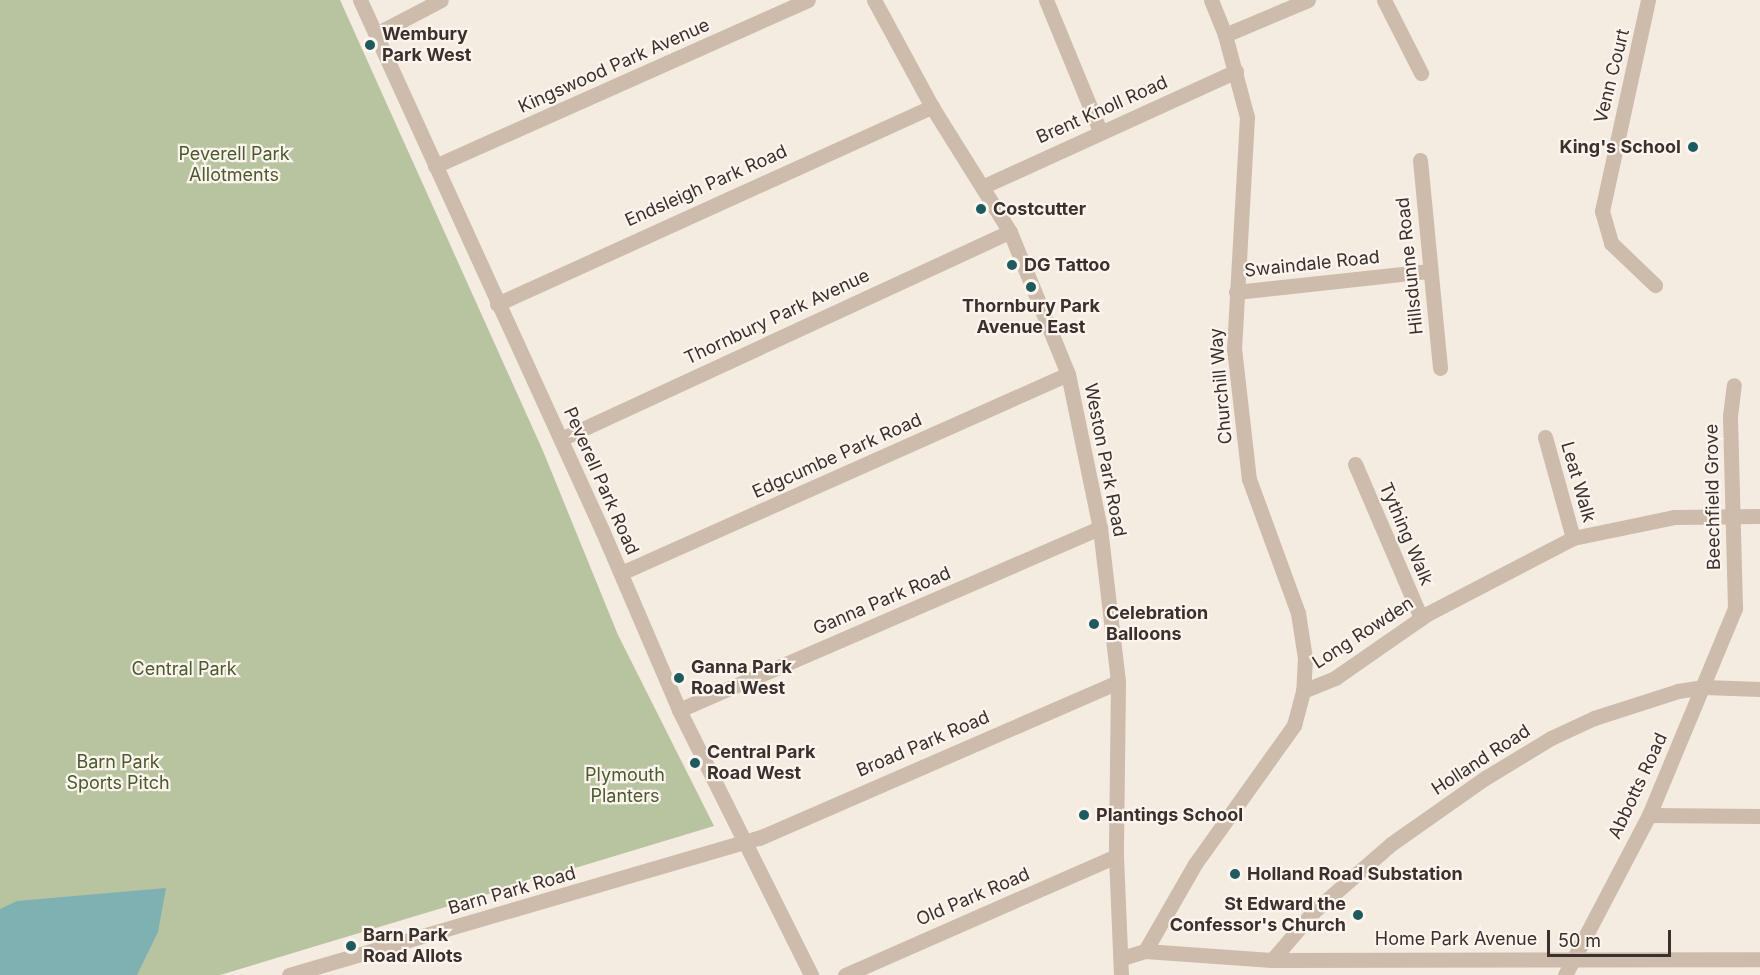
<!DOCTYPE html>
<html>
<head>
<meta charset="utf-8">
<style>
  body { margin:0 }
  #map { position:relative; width:1760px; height:975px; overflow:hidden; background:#f4ebe1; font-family:Inter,sans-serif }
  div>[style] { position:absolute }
  .green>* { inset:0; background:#b8c4a0 }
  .water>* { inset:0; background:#7fb0b2 }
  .minor>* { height:15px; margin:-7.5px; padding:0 7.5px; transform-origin:7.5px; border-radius:7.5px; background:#cdbbac }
  .tertiary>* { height:15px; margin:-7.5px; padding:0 7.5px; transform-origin:7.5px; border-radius:7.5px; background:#cdbbac }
  .dots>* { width:16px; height:16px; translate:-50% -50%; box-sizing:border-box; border:3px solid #fbf5ee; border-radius:50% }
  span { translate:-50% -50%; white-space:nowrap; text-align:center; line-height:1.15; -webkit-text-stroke:4.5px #fbf5ee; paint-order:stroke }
  .poi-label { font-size:18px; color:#3b302b; font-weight:700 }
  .left { translate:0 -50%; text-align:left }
  .right { translate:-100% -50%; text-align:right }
  .street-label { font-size:18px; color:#3b302b }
  .park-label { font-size:18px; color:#4a5a2e }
  .scale { position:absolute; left:1547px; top:930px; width:124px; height:27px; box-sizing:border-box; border:3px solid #3b302b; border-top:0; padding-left:8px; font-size:18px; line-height:21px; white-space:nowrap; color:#3b302b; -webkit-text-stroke:4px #fbf5ee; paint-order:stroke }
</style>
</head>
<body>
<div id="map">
  <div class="green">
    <div style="clip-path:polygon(0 0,340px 0,543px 451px,618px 635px,714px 826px,220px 975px,0 975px)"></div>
  </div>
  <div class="water">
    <div style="clip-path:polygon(166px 888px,158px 932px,137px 975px,0 975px,0 909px,17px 901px)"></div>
  </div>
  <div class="minor">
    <div style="left:1046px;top:0;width:142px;rotate:67.6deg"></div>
    <div style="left:1211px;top:0;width:38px;rotate:68deg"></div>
    <div style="left:1225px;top:35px;width:85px;rotate:75deg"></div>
    <div style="left:1247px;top:117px;width:231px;rotate:93.2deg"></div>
    <div style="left:1234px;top:348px;width:132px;rotate:83.5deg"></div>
    <div style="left:1249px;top:479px;width:143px;rotate:69.9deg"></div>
    <div style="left:1298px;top:613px;width:46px;rotate:81.2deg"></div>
    <div style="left:1305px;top:658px;width:33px;rotate:93deg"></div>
    <div style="left:1384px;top:0;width:82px;rotate:63.1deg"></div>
    <div style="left:1648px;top:0;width:216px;rotate:102.3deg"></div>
    <div style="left:1602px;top:211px;width:33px;rotate:74deg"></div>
    <div style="left:1611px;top:243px;width:61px;rotate:43.7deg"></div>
    <div style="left:376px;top:34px;width:73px;rotate:-27.6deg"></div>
    <div style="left:1225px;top:35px;width:90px;rotate:-22.9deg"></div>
    <div style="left:1420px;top:160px;width:209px;rotate:84.5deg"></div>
    <div style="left:435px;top:166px;width:408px;rotate:-24deg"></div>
    <div style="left:984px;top:186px;width:277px;rotate:-24.5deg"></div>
    <div style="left:1236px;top:292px;width:193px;rotate:-6.2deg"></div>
    <div style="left:497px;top:304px;width:478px;rotate:-24.4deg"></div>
    <div style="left:1545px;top:437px;width:105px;rotate:74.5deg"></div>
    <div style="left:561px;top:439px;width:494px;rotate:-24.8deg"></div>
    <div style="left:1355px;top:464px;width:168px;rotate:66.8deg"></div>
    <div style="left:621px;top:573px;width:489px;rotate:-24deg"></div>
    <div style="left:679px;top:710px;width:459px;rotate:-23.4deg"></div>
    <div style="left:1649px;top:815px;width:111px;rotate:0.5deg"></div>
    <div style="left:1145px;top:951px;width:100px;rotate:-60.1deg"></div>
    <div style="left:1195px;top:864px;width:171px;rotate:-54.5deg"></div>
    <div style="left:1294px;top:725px;width:35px;rotate:-75deg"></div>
    <div style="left:1303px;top:691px;width:35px;rotate:-22deg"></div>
    <div style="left:1335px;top:678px;width:112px;rotate:-34.8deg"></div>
    <div style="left:1427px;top:614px;width:165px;rotate:-27.5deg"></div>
    <div style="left:1573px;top:538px;width:103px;rotate:-11.7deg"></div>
    <div style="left:1674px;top:517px;width:86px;rotate:-0.7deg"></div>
    <div style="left:1122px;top:958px;width:24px;rotate:-17deg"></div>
    <div style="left:1145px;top:951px;width:127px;rotate:4.1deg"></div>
    <div style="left:1272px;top:960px;width:488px;rotate:-0.1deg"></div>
    <div style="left:1272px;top:960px;width:63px;rotate:-49.5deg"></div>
    <div style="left:1313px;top:912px;width:103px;rotate:-41.1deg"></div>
    <div style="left:1391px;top:844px;width:115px;rotate:-35.1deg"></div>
    <div style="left:1485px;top:778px;width:77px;rotate:-31.2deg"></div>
    <div style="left:1551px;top:738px;width:47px;rotate:-24.9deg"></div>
    <div style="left:1594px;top:718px;width:88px;rotate:-17.8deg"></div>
    <div style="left:1678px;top:691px;width:26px;rotate:-9deg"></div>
    <div style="left:1704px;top:687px;width:56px;rotate:2deg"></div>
    <div style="left:289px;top:975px;width:490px;rotate:-16.3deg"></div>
    <div style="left:759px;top:838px;width:391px;rotate:-23.5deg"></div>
    <div style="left:845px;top:975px;width:296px;rotate:-23.7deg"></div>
    <div style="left:1565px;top:975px;width:181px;rotate:-62.3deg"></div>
    <div style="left:1649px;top:815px;width:224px;rotate:-67.4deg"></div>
    <div style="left:1735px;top:608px;width:192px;rotate:-91.5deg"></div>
    <div style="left:1730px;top:416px;width:31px;rotate:-83deg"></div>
  </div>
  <div class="tertiary">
    <div style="left:360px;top:0;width:583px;rotate:65.46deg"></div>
    <div style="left:602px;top:530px;width:196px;rotate:66.8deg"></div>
    <div style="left:679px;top:710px;width:296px;rotate:63.5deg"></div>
    <div style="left:874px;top:0;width:122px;rotate:61.5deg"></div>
    <div style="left:932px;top:107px;width:147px;rotate:58deg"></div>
    <div style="left:1010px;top:232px;width:153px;rotate:67.8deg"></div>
    <div style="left:1068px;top:374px;width:157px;rotate:78.3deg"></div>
    <div style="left:1100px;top:528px;width:155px;rotate:83.3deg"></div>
    <div style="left:1118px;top:682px;width:174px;rotate:90.7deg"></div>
    <div style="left:1116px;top:856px;width:119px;rotate:87.6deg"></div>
  </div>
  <div class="dots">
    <div style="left:370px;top:45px;background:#1f5a5e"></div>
    <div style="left:1693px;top:147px;background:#1f5a5e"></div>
    <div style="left:981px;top:209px;background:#1f5a5e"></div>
    <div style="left:1012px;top:265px;background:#1f5a5e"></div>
    <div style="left:1031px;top:287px;background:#1f5a5e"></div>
    <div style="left:1094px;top:624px;background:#1f5a5e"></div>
    <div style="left:679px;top:678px;background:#1f5a5e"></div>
    <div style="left:695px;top:763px;background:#1f5a5e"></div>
    <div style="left:1084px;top:815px;background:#1f5a5e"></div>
    <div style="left:1235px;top:874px;background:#1f5a5e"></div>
    <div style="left:1358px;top:915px;background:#1f5a5e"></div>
    <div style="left:351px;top:946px;background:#1f5a5e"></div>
  </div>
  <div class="poi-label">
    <span class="left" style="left:382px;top:45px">Wembury<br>Park West</span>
    <span class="right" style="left:1681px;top:147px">King's School</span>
    <span class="left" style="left:993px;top:209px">Costcutter</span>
    <span class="left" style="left:1024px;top:265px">DG Tattoo</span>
    <span style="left:1031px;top:317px">Thornbury Park<br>Avenue East</span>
    <span class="left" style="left:1106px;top:624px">Celebration<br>Balloons</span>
    <span class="left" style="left:691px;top:678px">Ganna Park<br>Road West</span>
    <span class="left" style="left:707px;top:763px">Central Park<br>Road West</span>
    <span class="left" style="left:1096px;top:815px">Plantings School</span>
    <span class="left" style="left:1247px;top:874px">Holland Road Substation</span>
    <span class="right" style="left:1346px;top:915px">St Edward the<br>Confessor's Church</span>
    <span class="left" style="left:363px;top:946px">Barn Park<br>Road Allots</span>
  </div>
  <div class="street-label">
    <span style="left:614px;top:66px;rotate:-24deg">Kingswood Park Avenue</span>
    <span style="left:1612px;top:76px;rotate:-76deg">Venn Court</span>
    <span style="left:1102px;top:110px;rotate:-24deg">Brent Knoll Road</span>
    <span style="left:706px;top:186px;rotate:-24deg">Endsleigh Park Road</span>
    <span style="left:1312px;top:264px;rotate:-6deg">Swaindale Road</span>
    <span style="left:1410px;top:266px;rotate:-96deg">Hillsdunne Road</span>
    <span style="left:777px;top:317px;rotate:-25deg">Thornbury Park Avenue</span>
    <span style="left:1221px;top:386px;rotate:-95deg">Churchill Way</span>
    <span style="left:837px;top:456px;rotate:-24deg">Edgcumbe Park Road</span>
    <span style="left:1105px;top:460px;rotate:79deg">Weston Park Road</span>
    <span style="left:601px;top:481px;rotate:66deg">Peverell Park Road</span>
    <span style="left:1578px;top:482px;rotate:74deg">Leat Walk</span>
    <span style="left:1713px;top:497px;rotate:-91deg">Beechfield Grove</span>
    <span style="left:1406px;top:534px;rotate:67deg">Tything Walk</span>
    <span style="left:882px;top:601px;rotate:-23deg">Ganna Park Road</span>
    <span style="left:1363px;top:633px;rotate:-33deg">Long Rowden</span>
    <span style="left:923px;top:744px;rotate:-23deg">Broad Park Road</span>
    <span style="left:1481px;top:760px;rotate:-33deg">Holland Road</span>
    <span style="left:1638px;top:786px;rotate:-65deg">Abbotts Road</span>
    <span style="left:512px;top:891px;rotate:-16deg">Barn Park Road</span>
    <span style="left:973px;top:897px;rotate:-23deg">Old Park Road</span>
    <span style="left:1456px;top:939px">Home Park Avenue</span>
  </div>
  <div class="park-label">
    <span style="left:234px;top:165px">Peverell Park<br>Allotments</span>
    <span style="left:184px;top:669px">Central Park</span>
    <span style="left:118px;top:773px">Barn Park<br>Sports Pitch</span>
    <span style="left:625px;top:786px">Plymouth<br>Planters</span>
  </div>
  <div class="scale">50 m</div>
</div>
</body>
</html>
